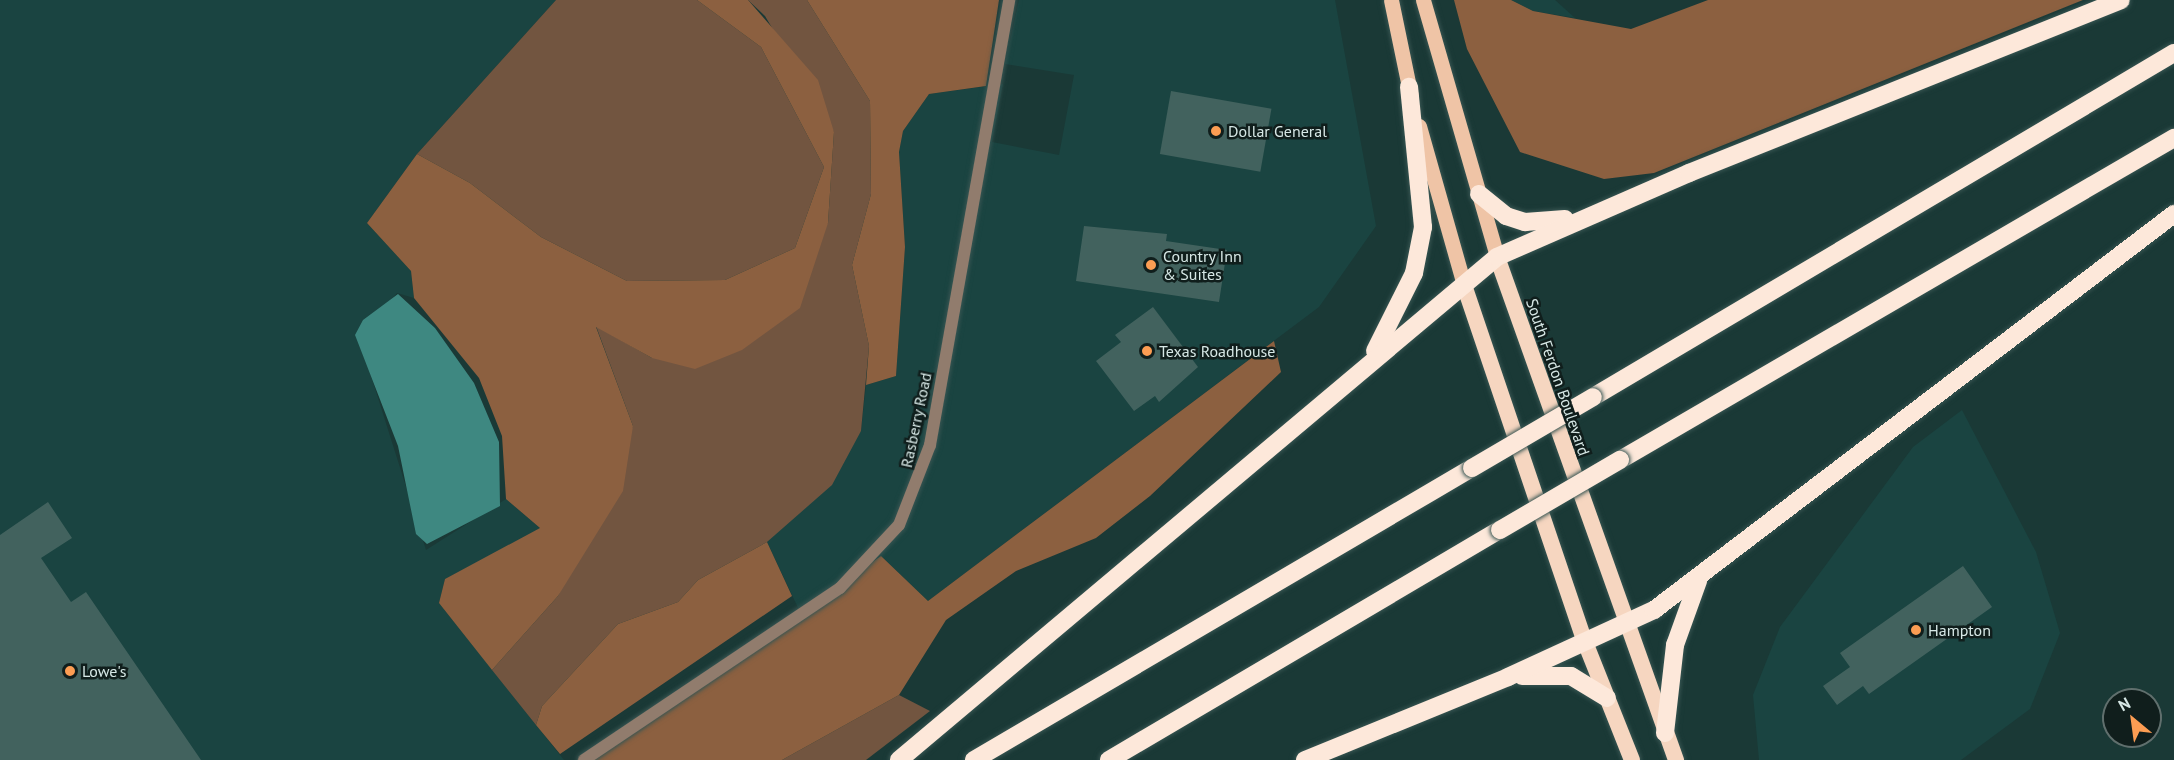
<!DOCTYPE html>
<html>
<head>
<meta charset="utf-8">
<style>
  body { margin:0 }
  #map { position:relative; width:2174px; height:760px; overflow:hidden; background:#1a3936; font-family:"PT Sans",sans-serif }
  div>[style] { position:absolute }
  .built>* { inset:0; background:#1a4441 }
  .green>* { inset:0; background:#725540 }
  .forest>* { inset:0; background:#8c6040 }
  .water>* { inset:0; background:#3e8881 }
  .building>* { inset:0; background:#42625e; transform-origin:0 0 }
  .roads { filter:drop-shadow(0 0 2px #385552) drop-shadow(0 0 2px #385552) }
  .minor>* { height:12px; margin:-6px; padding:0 6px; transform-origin:6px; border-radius:6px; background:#917c6d }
  .primary>* { height:15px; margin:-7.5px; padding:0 7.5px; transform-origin:7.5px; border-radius:7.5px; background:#efc4a6 }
  .trunk>* { height:16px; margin:-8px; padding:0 8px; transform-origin:8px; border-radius:8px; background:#f6d6c0 }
  .motorway>* { height:18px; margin:-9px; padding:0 9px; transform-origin:9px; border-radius:9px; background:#fde8da }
  .bridges { filter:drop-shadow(0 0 2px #385552) drop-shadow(0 0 2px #385552) }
  .motorway-bridge>* { height:18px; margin:-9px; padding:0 9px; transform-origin:9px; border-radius:9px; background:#fde8da }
  .dots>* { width:16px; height:16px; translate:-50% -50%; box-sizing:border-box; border:3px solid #101e1c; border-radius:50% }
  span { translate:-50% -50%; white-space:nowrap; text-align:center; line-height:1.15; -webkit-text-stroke:5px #101e1c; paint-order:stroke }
  .poi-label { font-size:16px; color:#d7e8e6 }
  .left { translate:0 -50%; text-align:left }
  .street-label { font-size:16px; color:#d7e8e6 }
  .north { position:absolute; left:2102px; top:688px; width:60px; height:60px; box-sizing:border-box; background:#101e1c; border:2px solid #606f6d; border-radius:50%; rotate:331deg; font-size:16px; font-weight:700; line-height:24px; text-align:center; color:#d7e8e6 }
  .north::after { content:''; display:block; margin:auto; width:21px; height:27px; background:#fc9d53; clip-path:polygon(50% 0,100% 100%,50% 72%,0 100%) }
</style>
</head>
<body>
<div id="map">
  <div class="built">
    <div style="clip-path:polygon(0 0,556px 0,417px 154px,367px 223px,411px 271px,414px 298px,397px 293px,369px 324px,361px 344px,426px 550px,506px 499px,541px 529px,445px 579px,439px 603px,564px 760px,0 760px)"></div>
    <div style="clip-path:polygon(1019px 0,1335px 0,1376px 226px,1319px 307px,928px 601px,881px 556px,800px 612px,767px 542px,861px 431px,866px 385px,896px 376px,905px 247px,899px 152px,903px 131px,929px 94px,1003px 84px,992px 142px,1059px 155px,1074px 75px,1005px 64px)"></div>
    <div style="clip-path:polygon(1511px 0,1555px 0,1575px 18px,1533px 11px)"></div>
    <div style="clip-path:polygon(1962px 410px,2036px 552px,2060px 633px,2030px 709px,1961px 760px,1759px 760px,1753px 695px,1780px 627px,1913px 447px)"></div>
  </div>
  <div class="green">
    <div style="clip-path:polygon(556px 0,697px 0,761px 47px,824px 167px,795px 248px,725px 280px,627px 281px,541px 237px,470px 183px,417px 154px)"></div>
    <div style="clip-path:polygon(748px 0,807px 0,870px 101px,871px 194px,852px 265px,869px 346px,861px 431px,832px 485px,767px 542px,698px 580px,678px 602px,618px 624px,542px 706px,536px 725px,492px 670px,558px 596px,633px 426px,596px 326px,652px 358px,828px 223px,834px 132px,765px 16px)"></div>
    <div style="clip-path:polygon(899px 695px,930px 711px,866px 760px,782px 760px)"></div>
  </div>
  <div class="forest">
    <div style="clip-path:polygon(697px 0,748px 0,818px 80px,834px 132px,828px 223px,800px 308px,742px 350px,695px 369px,652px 358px,596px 327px,633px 426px,623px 491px,558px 596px,492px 670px,439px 603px,445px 579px,540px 528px,506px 499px,502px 436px,479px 378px,414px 298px,411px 271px,367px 223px,417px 154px,470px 183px,541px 237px,627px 281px,725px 280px,795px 248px,824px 167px,761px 47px)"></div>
    <div style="clip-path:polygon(807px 0,999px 0,986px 86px,929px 94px,903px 131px,899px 152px,905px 247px,896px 376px,866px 385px,869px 346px,852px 265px,871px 194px,870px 101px)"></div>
    <div style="clip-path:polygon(1454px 0,1511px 0,1533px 11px,1631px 29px,1708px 0,2083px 0,1654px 173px,1604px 179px,1520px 152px,1467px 49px)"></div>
    <div style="clip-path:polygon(1274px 341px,1281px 372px,1150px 496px,1096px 538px,1016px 571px,946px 620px,899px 695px,782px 760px,585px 760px,881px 556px,928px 601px)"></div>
    <div style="clip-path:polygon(767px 542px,792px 596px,560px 754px,536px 725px,542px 706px,618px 624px,678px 602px,698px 580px)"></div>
  </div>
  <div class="water">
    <div style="clip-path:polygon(398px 294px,435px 328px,474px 383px,499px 442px,500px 506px,427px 544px,416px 534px,398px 446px,355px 335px,363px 320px)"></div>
  </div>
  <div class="building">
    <div style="left:1171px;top:91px;width:102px;height:64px;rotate:10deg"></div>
    <div style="clip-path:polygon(1084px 226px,1167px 234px,1166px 241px,1227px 250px,1219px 302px,1076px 281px)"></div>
    <div style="clip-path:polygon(1153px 307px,1198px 367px,1159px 402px,1155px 396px,1134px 411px,1096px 361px,1121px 342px,1115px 335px)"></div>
    <div style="clip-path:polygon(48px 502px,72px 538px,41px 558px,71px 602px,86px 592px,201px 760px,0 760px,0 535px)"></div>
    <div style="clip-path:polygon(1963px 566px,1992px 607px,1869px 694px,1863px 686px,1837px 705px,1823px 686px,1850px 667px,1840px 653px)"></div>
  </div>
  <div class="roads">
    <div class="minor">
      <div style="left:584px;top:760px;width:308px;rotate:-33.9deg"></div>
      <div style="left:840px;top:588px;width:86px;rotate:-46.9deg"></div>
      <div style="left:899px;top:525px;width:86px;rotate:-68.8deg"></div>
      <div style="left:930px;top:445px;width:452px;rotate:-79.9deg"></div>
    </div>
    <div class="primary">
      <div style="left:1391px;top:0;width:99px;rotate:78.3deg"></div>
      <div style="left:1423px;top:0;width:267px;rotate:73.9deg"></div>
      <div style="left:1419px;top:126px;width:165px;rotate:74.2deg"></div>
    </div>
    <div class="trunk">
      <div style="left:1497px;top:257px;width:534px;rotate:70.41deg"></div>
      <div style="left:1464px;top:285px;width:377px;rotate:71.3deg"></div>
      <div style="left:1585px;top:642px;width:127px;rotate:68.3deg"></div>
    </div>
    <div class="motorway">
      <div style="left:1479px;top:194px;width:35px;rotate:39deg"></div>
      <div style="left:1506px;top:216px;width:20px;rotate:18deg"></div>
      <div style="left:1525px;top:222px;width:40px;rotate:-4.3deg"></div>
      <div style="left:1375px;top:351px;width:87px;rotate:-63.4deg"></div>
      <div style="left:1414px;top:273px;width:47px;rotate:-78.9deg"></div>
      <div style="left:1423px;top:227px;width:141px;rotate:-95.7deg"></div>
      <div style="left:1593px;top:397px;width:675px;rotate:-30.63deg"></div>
      <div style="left:1620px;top:460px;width:641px;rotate:-30.17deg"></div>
      <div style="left:1522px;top:676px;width:49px"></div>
      <div style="left:1571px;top:676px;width:42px;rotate:31.4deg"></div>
      <div style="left:1665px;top:733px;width:89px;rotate:-83.5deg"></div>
      <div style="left:1675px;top:645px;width:68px;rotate:-70.2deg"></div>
      <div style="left:899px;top:760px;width:781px;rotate:-40.07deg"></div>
      <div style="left:1497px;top:257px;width:210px;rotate:-23.6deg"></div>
      <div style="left:1689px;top:173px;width:465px;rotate:-21.8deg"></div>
      <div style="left:974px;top:760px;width:577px;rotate:-30.39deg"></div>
      <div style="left:1109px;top:760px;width:454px;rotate:-30.5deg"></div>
      <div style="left:1305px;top:760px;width:219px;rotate:-22.2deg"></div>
      <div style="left:1508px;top:677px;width:161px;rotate:-24.7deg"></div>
      <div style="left:1654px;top:610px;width:654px;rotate:-37.29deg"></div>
    </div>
  </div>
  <div class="bridges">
    <div class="motorway-bridge">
      <div style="left:1472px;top:468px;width:140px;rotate:-30.4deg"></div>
      <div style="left:1500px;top:530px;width:139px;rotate:-30.3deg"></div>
    </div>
  </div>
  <div class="dots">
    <div style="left:1216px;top:131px;background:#fc9d53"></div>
    <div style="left:1151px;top:265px;background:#fc9d53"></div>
    <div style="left:1147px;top:351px;background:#fc9d53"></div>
    <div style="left:1916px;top:630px;background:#fc9d53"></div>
    <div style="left:70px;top:671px;background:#fc9d53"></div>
  </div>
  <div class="poi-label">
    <span class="left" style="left:1228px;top:131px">Dollar General</span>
    <span class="left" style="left:1163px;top:265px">Country Inn<br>&amp; Suites</span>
    <span class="left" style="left:1159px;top:351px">Texas Roadhouse</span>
    <span class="left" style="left:1928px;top:630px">Hampton</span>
    <span class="left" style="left:82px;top:671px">Lowe's</span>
  </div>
  <div class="street-label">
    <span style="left:1558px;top:377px;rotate:71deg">South Ferdon Boulevard</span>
    <span style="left:916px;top:420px;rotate:-78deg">Rasberry Road</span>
  </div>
  <div class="north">N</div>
</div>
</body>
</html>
